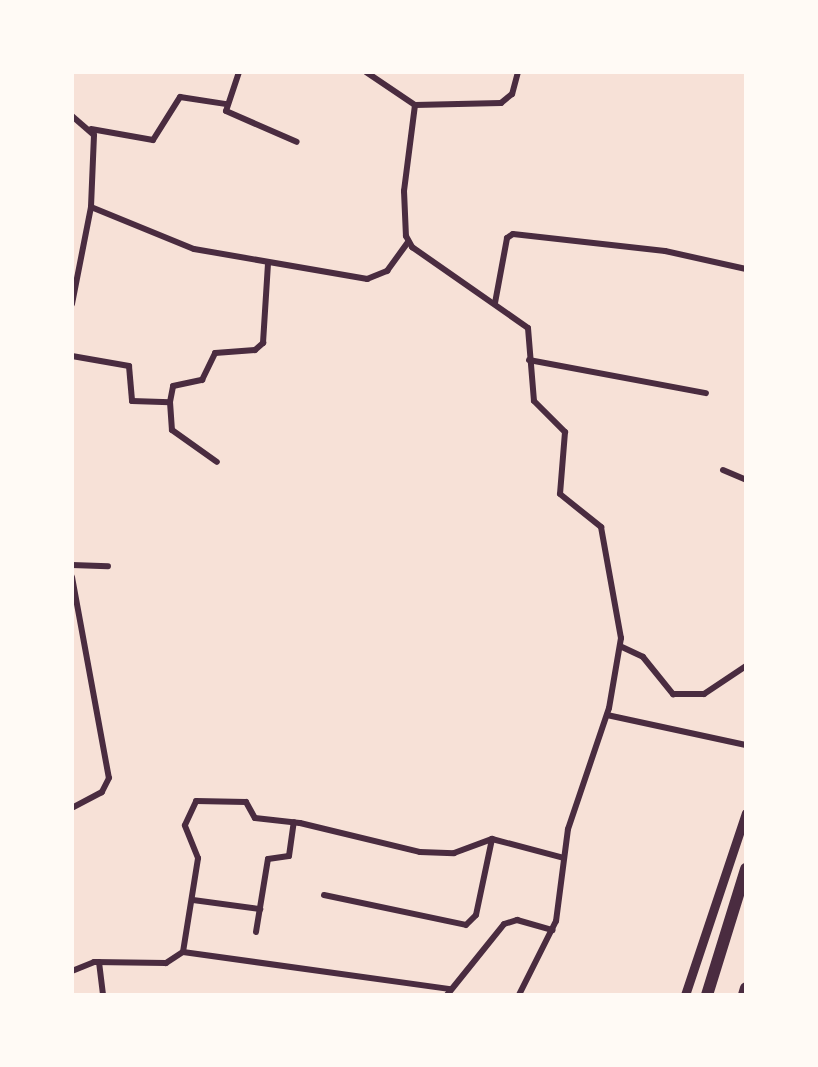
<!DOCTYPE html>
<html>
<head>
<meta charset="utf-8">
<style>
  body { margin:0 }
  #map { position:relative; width:818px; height:1067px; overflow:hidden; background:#f7e1d7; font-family:Lato,sans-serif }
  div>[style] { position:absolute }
  .minor>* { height:6px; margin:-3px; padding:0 3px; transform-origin:3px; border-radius:3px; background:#4a2c40 }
  .tertiary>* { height:9px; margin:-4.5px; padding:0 4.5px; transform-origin:4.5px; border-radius:4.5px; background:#4a2c40 }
  .trunk>* { height:12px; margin:-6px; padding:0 6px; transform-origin:6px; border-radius:6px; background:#4a2c40 }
  span { translate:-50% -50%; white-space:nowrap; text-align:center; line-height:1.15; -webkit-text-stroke:6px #fffaf5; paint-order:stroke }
  .frame { position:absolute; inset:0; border:74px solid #fffaf5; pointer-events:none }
</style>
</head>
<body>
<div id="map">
  <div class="minor">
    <div style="left:239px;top:72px;width:41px;rotate:108.4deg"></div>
    <div style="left:226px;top:111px;width:77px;rotate:23.6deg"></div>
    <div style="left:366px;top:72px;width:59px;rotate:34deg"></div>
    <div style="left:518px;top:72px;width:23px;rotate:105deg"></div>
    <div style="left:512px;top:94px;width:14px;rotate:141deg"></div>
    <div style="left:501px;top:103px;width:86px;rotate:178.7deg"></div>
    <div style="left:415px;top:105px;width:87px;rotate:97.3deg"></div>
    <div style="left:404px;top:191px;width:45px;rotate:87.5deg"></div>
    <div style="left:406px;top:236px;width:13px;rotate:61deg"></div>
    <div style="left:412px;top:247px;width:141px;rotate:34.9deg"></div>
    <div style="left:528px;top:328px;width:73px;rotate:85.3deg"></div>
    <div style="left:534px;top:401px;width:44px;rotate:45deg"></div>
    <div style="left:565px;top:432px;width:62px;rotate:94.6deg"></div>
    <div style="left:560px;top:494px;width:53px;rotate:38.8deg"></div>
    <div style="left:601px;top:527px;width:113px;rotate:79.8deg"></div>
    <div style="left:621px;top:638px;width:71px;rotate:99.7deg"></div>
    <div style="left:609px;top:708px;width:128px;rotate:108.7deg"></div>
    <div style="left:568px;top:829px;width:93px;rotate:97.4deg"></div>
    <div style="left:556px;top:921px;width:83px;rotate:116.6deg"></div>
    <div style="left:72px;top:116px;width:29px;rotate:41deg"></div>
    <div style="left:94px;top:135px;width:72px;rotate:92.4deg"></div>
    <div style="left:91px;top:207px;width:99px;rotate:101.1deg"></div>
    <div style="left:91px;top:129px;width:63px;rotate:10.1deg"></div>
    <div style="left:153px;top:140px;width:51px;rotate:-57.9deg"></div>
    <div style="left:180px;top:97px;width:47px;rotate:8.7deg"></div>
    <div style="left:91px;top:207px;width:111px;rotate:22.2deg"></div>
    <div style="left:194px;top:249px;width:176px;rotate:9.8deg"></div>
    <div style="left:367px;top:279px;width:22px;rotate:-22deg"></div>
    <div style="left:387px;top:271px;width:36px;rotate:-54deg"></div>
    <div style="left:495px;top:303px;width:66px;rotate:-79.5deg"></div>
    <div style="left:507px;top:238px;width:7px;rotate:-34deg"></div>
    <div style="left:513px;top:234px;width:153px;rotate:6.4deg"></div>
    <div style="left:665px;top:251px;width:83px;rotate:12.5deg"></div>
    <div style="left:72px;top:356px;width:58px;rotate:10deg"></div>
    <div style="left:129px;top:366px;width:35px;rotate:85deg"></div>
    <div style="left:132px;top:401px;width:38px;rotate:2deg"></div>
    <div style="left:170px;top:402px;width:16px;rotate:-79deg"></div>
    <div style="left:173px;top:386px;width:30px;rotate:-12deg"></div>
    <div style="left:202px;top:380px;width:30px;rotate:-64deg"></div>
    <div style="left:215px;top:353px;width:40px;rotate:-4.3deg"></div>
    <div style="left:255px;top:350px;width:11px;rotate:-41deg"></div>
    <div style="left:263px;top:343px;width:79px;rotate:-86.4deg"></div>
    <div style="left:529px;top:360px;width:180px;rotate:10.6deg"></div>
    <div style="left:170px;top:402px;width:28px;rotate:86deg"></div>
    <div style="left:172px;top:430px;width:55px;rotate:35.4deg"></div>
    <div style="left:723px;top:470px;width:25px;rotate:23deg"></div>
    <div style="left:72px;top:565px;width:36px;rotate:2deg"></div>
    <div style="left:72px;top:577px;width:204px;rotate:79.6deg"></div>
    <div style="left:109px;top:778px;width:16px;rotate:117deg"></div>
    <div style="left:102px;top:792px;width:34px;rotate:152deg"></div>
    <div style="left:622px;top:647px;width:23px;rotate:25deg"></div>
    <div style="left:643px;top:657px;width:48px;rotate:51deg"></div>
    <div style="left:673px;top:694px;width:31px"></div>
    <div style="left:704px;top:694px;width:50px;rotate:-33.7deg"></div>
    <div style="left:607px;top:715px;width:142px;rotate:12.2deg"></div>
    <div style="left:324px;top:895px;width:145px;rotate:11.9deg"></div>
    <div style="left:466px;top:925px;width:14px;rotate:-45deg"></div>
    <div style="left:476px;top:915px;width:78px;rotate:-78.1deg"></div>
    <div style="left:193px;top:900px;width:68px;rotate:7.7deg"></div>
    <div style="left:256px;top:932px;width:74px;rotate:-80.7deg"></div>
    <div style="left:268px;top:859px;width:21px;rotate:-8deg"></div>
    <div style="left:289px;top:856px;width:34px;rotate:-82deg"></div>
    <div style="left:183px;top:952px;width:270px;rotate:7.9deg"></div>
    <div style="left:99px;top:962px;width:33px;rotate:83deg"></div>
    <div style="left:72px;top:971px;width:24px;rotate:-22deg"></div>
    <div style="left:94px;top:962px;width:72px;rotate:0.8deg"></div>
    <div style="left:166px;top:963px;width:20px;rotate:-33deg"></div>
    <div style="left:183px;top:952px;width:95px;rotate:-80.9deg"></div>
    <div style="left:198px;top:858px;width:35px;rotate:-112deg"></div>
    <div style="left:185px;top:825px;width:26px;rotate:-65deg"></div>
    <div style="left:196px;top:801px;width:50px;rotate:1.1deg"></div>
    <div style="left:246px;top:802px;width:18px;rotate:61deg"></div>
    <div style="left:255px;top:818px;width:45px;rotate:6.3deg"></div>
    <div style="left:300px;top:823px;width:123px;rotate:13.6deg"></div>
    <div style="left:420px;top:852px;width:34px;rotate:2deg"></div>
    <div style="left:454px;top:853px;width:40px;rotate:-20.2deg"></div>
    <div style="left:492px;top:839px;width:74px;rotate:14.8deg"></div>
    <div style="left:447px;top:995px;width:91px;rotate:-51.2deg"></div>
    <div style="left:504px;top:924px;width:14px;rotate:-17deg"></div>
    <div style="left:517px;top:920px;width:37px;rotate:16deg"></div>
  </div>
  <div class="tertiary">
    <div style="left:685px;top:995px;width:192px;rotate:-71.5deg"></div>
  </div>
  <div class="trunk">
    <div style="left:707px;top:995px;width:132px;rotate:-72.8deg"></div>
    <div style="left:744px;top:995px;width:7px;rotate:-74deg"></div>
  </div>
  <div class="frame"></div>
</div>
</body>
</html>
